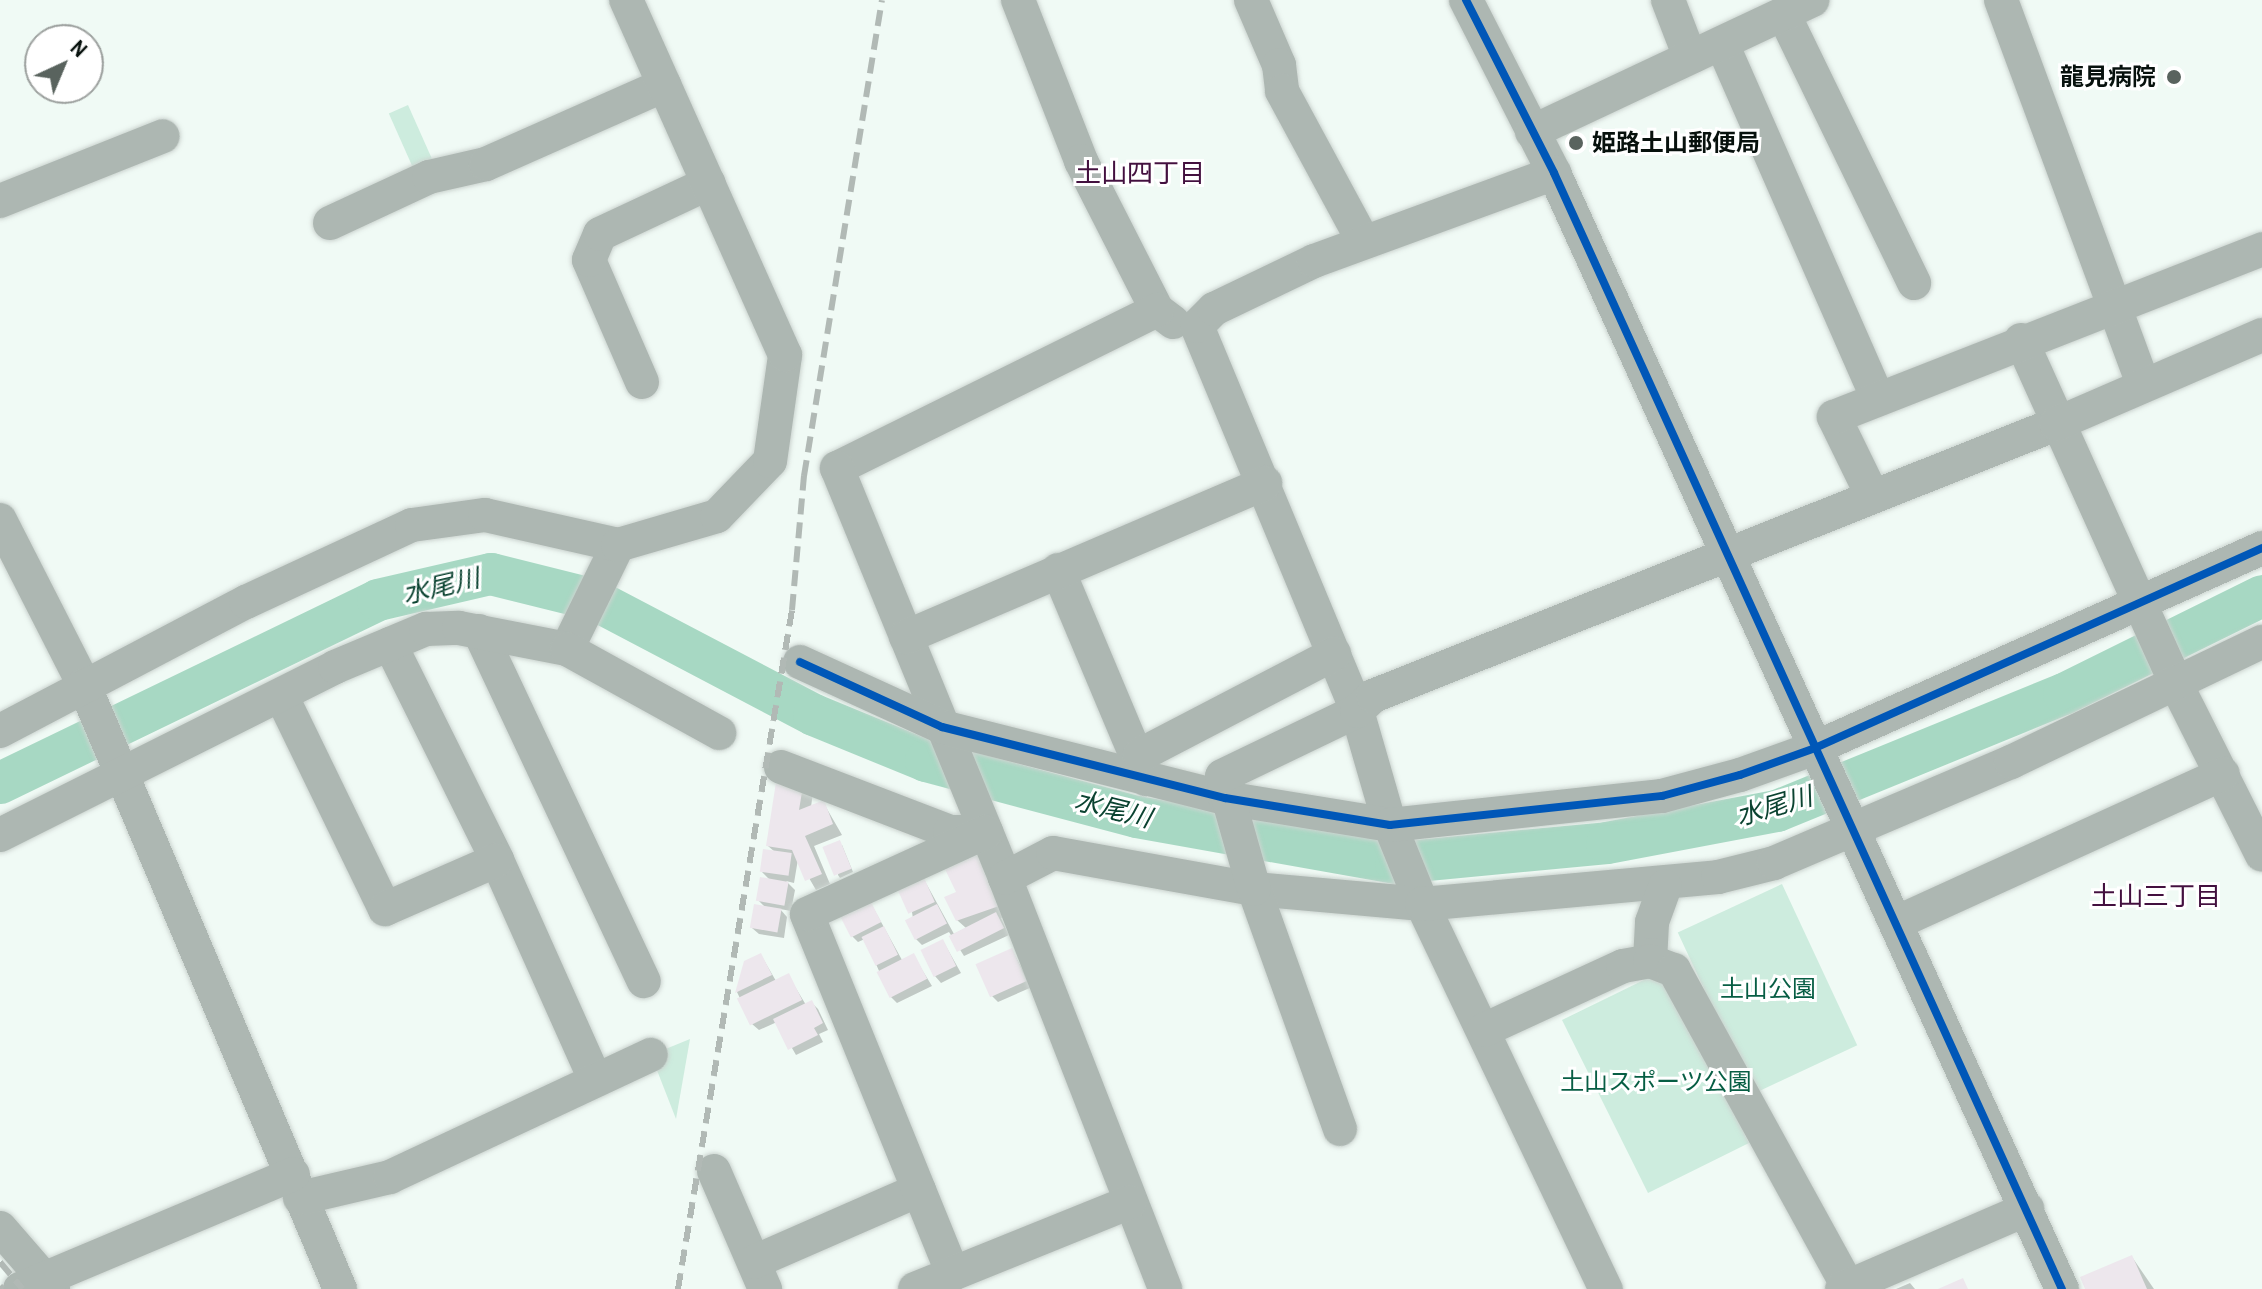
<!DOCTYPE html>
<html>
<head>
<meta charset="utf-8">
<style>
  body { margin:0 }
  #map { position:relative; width:2262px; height:1289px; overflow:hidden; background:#f0faf5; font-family:"Archivo Narrow","Noto Sans JP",sans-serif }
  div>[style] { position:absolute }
  .green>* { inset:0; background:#cdecde; transform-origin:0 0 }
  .shadow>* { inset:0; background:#0003 }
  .river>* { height:42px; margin:-21px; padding:0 21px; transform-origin:21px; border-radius:21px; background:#a7d8c3 }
  .building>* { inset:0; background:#ede7ed; transform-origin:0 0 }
  .roads { filter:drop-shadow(0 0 2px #ccd4d0) drop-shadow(0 0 2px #ccd4d0) }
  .minor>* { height:34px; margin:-17px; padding:0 17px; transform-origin:17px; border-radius:17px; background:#adb7b2 }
  .rail>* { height:6px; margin-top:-3px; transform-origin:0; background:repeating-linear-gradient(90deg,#b1b9b5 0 16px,transparent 0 24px) }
  .cycleway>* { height:8px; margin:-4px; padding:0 4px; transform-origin:4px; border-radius:4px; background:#0057b8 }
  .dots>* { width:22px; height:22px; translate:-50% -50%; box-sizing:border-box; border:4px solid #fff; border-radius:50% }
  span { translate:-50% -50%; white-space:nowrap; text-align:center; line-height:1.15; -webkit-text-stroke:6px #fff; paint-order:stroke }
  .poi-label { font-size:24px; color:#07110d; font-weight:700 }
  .right { translate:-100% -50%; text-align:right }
  .left { translate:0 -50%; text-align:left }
  .park-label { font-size:24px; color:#075e44 }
  .neighbourhood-label { font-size:26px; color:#43103f }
  .water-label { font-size:26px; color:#0b4331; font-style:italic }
  .north { position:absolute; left:24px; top:24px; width:80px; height:80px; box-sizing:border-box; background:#fff; border:2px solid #9ca09e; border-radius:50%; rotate:44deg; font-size:22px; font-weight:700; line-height:32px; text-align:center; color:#07110d }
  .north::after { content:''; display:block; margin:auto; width:28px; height:36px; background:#59635e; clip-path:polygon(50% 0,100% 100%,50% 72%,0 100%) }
</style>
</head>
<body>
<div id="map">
  <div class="green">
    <div style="left:408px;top:105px;width:64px;height:21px;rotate:66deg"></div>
    <div style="left:1782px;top:884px;width:178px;height:115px;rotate:65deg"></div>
    <div style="clip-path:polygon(1654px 975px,1668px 981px,1749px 1143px,1648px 1193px,1562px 1020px)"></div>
    <div style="clip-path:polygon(690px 1039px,676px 1119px,651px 1055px)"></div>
  </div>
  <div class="shadow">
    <div style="clip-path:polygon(778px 778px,813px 792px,811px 807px,823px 802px,842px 835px,814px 846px,830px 884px,816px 890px,798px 859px,794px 883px,786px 881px,795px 890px,791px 911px,780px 909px,787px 917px,784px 938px,759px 934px,752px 928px,766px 908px,758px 900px,771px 881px,762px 872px,775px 852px,768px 846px)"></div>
    <div style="clip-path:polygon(842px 845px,853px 872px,840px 878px,838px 875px)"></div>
    <div style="clip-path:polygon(984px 860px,1010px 915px,1001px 918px,1009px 935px,964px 956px,949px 932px,922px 945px,916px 939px,912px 912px,921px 874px,954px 934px,966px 928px,957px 920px,959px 892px)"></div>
    <div style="clip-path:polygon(869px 900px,902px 960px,913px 955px,932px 986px,897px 1003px,890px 996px,865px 939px,858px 942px,852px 936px)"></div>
    <div style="clip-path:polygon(943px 941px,961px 973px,941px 983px,935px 976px)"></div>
    <div style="clip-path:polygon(1012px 950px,1032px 987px,998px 1002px,992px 996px)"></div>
    <div style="clip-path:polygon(761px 955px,776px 981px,788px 975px,806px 1005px,812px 1003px,818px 1009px,828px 1030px,819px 1034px,823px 1042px,796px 1055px,777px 1022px,759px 1030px,752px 1024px,737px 992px,746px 963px)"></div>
    <div style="clip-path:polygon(2132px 1257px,2154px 1289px,2087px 1289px)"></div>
    <div style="clip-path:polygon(1910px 1283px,1915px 1289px,1896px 1289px)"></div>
  </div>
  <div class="river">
    <div style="left:0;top:783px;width:420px;rotate:-25.8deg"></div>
    <div style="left:378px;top:600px;width:116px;rotate:-13deg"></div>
    <div style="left:491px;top:574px;width:107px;rotate:14deg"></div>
    <div style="left:595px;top:600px;width:247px;rotate:27.7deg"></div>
    <div style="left:814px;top:715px;width:121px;rotate:22.3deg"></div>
    <div style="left:926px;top:761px;width:218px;rotate:14.9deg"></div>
    <div style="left:1137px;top:817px;width:263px;rotate:10.1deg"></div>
    <div style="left:1396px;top:863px;width:212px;rotate:-5.4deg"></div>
    <div style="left:1607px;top:843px;width:173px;rotate:-10.7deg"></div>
    <div style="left:1777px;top:811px;width:310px;rotate:-22.2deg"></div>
    <div style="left:2064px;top:694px;width:221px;rotate:-26.3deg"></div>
  </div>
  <div class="building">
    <div style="clip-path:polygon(777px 776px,804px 780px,799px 810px,824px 800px,833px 824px,805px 836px,822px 874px,805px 881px,792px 850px,766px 846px)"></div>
    <div style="left:840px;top:840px;width:31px;height:19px;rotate:68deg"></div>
    <div style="clip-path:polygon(974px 847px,1002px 905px,956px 921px,944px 897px,956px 892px,942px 863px)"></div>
    <div style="left:763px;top:849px;width:29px;height:23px;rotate:8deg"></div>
    <div style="left:921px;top:871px;width:34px;height:29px;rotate:66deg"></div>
    <div style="left:760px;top:877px;width:29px;height:24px;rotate:10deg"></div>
    <div style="left:869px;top:898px;width:27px;height:34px;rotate:63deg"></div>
    <div style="left:754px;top:904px;width:28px;height:24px;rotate:10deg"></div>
    <div style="left:937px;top:904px;width:22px;height:36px;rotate:63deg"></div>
    <div style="left:996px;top:912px;width:18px;height:53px;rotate:63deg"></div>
    <div style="left:884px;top:926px;width:32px;height:25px;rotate:64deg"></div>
    <div style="left:943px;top:939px;width:30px;height:25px;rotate:64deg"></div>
    <div style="left:1012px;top:948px;width:36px;height:40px;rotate:66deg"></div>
    <div style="clip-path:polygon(761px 953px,772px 975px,735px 993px,744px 961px)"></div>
    <div style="left:914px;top:953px;width:29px;height:42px;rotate:63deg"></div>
    <div style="left:789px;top:973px;width:30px;height:58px;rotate:64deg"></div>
    <div style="clip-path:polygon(812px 1000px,823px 1023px,814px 1028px,818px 1035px,788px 1050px,773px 1019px)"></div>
    <div style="clip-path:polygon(2132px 1255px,2147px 1289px,2085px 1289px,2080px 1277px)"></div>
    <div style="clip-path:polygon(1963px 1278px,1968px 1289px,1938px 1289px)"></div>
  </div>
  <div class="roads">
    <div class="minor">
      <div style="left:1018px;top:0;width:173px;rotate:68.6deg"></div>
      <div style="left:1081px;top:161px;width:167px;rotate:63deg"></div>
      <div style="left:1157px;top:310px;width:20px;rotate:37deg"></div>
      <div style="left:1251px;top:0;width:71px;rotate:66.7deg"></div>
      <div style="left:1279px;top:65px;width:26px;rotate:83deg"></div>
      <div style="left:1282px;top:91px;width:170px;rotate:61.6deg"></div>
      <div style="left:1466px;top:0;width:194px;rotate:63deg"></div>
      <div style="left:1554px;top:173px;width:1226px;rotate:65.53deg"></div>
      <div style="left:1668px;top:0;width:61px;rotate:68.9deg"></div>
      <div style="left:2001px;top:0;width:409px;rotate:69.7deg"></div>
      <div style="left:1784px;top:15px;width:298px;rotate:64.1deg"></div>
      <div style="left:1723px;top:46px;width:383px;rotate:66.3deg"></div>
      <div style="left:1532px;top:132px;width:310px;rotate:-25.2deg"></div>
      <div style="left:0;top:201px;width:175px;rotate:-21.7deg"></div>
      <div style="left:330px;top:223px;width:109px;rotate:-24.9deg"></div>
      <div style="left:429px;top:177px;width:58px;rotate:-12.8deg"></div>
      <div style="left:486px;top:164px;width:195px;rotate:-23.9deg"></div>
      <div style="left:1157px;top:310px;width:357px;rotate:153.7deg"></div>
      <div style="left:837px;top:468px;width:443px;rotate:67.7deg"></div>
      <div style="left:1005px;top:878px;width:441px;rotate:68.7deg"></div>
      <div style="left:1197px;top:326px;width:417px;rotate:67.4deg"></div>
      <div style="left:1357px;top:711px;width:119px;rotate:73.9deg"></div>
      <div style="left:1390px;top:825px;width:85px;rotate:67.9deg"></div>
      <div style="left:1422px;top:904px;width:427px;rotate:64.5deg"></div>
      <div style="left:1197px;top:326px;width:24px;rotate:-45deg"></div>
      <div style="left:1214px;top:309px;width:111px;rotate:-25.6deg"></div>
      <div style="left:1314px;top:261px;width:256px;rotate:-20.1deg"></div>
      <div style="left:2021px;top:340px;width:377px;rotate:65.7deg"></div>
      <div style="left:2176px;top:684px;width:191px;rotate:63.3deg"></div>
      <div style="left:642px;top:382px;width:133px;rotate:-113.5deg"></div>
      <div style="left:589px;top:260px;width:28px;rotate:-67deg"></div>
      <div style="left:600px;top:234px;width:120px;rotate:-25.1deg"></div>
      <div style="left:1872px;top:495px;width:87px;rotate:-116deg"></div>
      <div style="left:1834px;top:417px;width:460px;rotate:-21.4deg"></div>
      <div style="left:0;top:520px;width:185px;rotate:63deg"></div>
      <div style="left:84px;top:685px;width:656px;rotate:67.03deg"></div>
      <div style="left:1058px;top:570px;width:227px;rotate:67.2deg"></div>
      <div style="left:479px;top:631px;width:387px;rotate:64.8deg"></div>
      <div style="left:906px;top:637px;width:391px;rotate:-23.2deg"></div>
      <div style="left:390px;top:644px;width:241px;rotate:63.6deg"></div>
      <div style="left:497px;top:860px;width:240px;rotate:65.9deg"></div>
      <div style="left:567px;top:649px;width:116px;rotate:-63.9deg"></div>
      <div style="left:800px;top:662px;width:156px;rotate:24.6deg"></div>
      <div style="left:942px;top:727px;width:292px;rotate:14.1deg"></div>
      <div style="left:1225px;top:798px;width:167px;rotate:9.3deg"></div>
      <div style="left:1390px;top:825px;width:274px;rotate:-6.1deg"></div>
      <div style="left:1662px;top:796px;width:81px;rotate:-15.1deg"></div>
      <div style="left:1740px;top:775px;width:80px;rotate:-19.8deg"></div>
      <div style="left:1815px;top:748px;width:490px;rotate:-24.1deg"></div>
      <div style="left:281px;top:695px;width:238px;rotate:64.1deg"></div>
      <div style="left:385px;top:909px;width:122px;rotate:-23.6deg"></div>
      <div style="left:0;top:731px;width:278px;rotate:-27.7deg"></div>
      <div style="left:246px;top:602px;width:183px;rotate:-24.9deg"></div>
      <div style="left:412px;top:525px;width:74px;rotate:-7.8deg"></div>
      <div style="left:485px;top:515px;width:136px;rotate:12.7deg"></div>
      <div style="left:618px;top:545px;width:103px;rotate:-16.3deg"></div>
      <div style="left:717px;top:516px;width:76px;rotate:-46.1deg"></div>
      <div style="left:770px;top:461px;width:107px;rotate:-81.9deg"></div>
      <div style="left:785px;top:355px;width:389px;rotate:-114.1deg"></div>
      <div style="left:1140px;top:755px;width:219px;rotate:-27.5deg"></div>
      <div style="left:781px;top:767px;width:181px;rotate:21deg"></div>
      <div style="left:950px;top:832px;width:32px"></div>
      <div style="left:0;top:835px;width:375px;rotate:-26.6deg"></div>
      <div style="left:335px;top:667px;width:99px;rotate:-22.7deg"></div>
      <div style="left:426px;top:629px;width:33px;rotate:-2deg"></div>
      <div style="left:459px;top:628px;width:110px;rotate:11deg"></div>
      <div style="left:567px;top:649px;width:174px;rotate:28.9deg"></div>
      <div style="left:1005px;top:878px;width:54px;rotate:-27.5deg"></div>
      <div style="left:1053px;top:853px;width:204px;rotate:10.2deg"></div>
      <div style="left:1254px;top:889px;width:169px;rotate:5.1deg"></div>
      <div style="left:1422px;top:904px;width:297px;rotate:-5.2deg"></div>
      <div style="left:1718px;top:877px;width:58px;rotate:-14deg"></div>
      <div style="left:1774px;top:863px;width:258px;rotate:-23.1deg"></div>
      <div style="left:2011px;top:762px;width:278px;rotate:-25.6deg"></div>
      <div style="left:1898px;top:922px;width:357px;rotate:-24.5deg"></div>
      <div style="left:1650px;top:961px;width:39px;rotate:-87deg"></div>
      <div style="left:1652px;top:922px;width:38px;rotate:-70deg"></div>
      <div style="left:1484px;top:1030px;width:153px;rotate:-24.7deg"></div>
      <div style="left:1623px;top:966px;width:27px;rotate:-10deg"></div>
      <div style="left:1650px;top:961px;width:26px;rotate:21deg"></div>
      <div style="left:1674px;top:970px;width:361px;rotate:61.2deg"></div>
      <div style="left:1340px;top:1129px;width:255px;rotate:-109.7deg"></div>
      <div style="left:1254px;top:889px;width:117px;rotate:-105.8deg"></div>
      <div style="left:1222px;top:776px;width:150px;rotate:-25.7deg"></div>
      <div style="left:1357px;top:711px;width:22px;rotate:-43deg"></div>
      <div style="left:1373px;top:696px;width:735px;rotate:-21.71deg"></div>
      <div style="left:2056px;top:424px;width:224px;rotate:-23.4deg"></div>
      <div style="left:714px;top:1171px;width:129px;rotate:66.6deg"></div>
      <div style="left:300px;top:1198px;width:92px;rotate:-13.1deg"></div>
      <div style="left:390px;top:1177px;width:288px;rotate:-25.1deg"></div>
      <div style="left:0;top:1228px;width:81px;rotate:49deg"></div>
      <div style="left:754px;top:1262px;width:180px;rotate:-23.6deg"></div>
      <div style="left:953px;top:1274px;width:388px;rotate:-112.1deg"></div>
      <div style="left:807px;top:914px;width:197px;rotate:-24.6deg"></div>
      <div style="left:20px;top:1289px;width:296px;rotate:-22.8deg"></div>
      <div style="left:915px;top:1289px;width:232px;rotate:-22deg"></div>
      <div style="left:1842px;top:1289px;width:202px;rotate:-23.4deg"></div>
    </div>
  </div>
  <div class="rail">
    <div style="left:0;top:1262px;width:35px;rotate:50deg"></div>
    <div style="left:0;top:1286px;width:4px;rotate:45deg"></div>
    <div style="left:678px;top:1289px;width:689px;rotate:-80.47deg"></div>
    <div style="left:792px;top:610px;width:135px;rotate:-84.9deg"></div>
    <div style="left:804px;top:476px;width:482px;rotate:-80.7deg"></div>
  </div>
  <div class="cycleway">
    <div style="left:1466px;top:0;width:194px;rotate:63deg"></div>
    <div style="left:1554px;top:173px;width:1226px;rotate:65.53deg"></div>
    <div style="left:800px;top:662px;width:156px;rotate:24.6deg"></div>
    <div style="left:942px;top:727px;width:292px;rotate:14.1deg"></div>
    <div style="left:1225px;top:798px;width:167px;rotate:9.3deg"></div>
    <div style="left:1390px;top:825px;width:274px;rotate:-6.1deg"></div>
    <div style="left:1662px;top:796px;width:81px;rotate:-15.1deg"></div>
    <div style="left:1740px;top:775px;width:80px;rotate:-19.8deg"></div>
    <div style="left:1815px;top:748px;width:490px;rotate:-24.1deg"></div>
  </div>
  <div class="dots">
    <div style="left:2174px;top:77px;background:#59635e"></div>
    <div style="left:1576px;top:143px;background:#59635e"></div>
  </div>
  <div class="poi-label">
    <span class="right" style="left:2156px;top:77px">龍見病院</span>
    <span class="left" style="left:1592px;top:143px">姫路土山郵便局</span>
  </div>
  <div class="park-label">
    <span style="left:1768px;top:989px">土山公園</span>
    <span style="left:1656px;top:1082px">土山スポーツ公園</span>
  </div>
  <div class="neighbourhood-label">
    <span style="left:1140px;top:173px">土山四丁目</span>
    <span style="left:2156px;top:896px">土山三丁目</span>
  </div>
  <div class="water-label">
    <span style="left:441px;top:586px;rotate:-13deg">水尾川</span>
    <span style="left:1774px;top:806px;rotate:-16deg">水尾川</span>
    <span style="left:1113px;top:809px;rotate:14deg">水尾川</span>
  </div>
  <div class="north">N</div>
</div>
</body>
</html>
